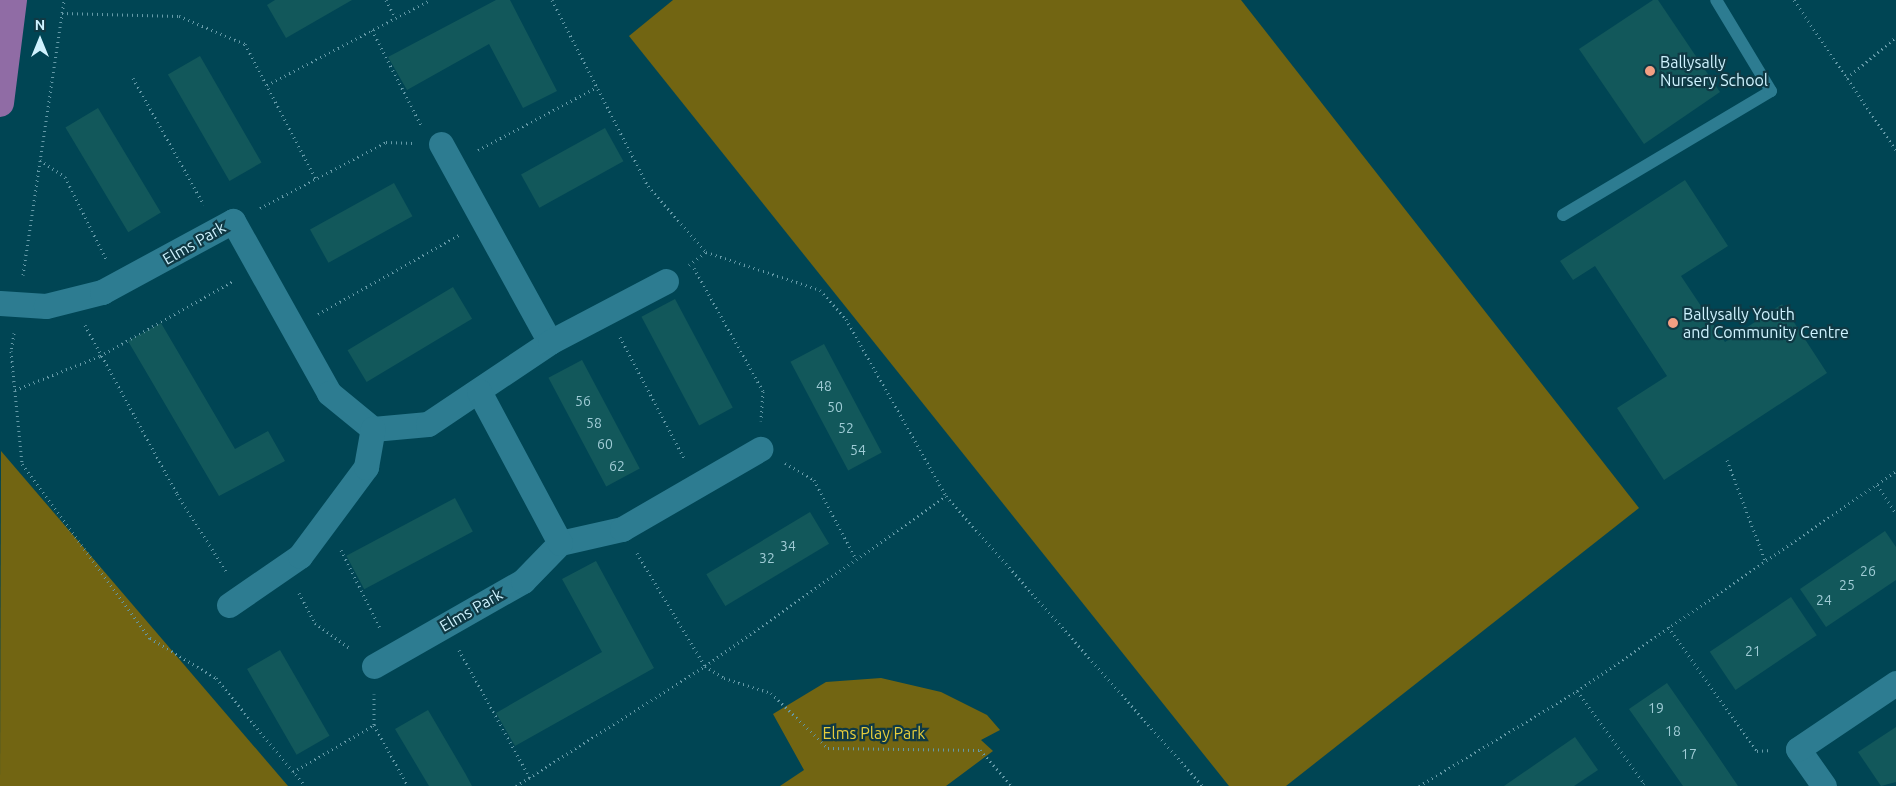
<!DOCTYPE html>
<html>
<head>
<meta charset="utf-8">
<style>
  body { margin:0 }
  #map { position:relative; width:1896px; height:786px; overflow:hidden; background:#004554; font-family:Ubuntu,sans-serif }
  div>[style] { position:absolute }
  .green>* { inset:0; background:#726512 }
  .building>* { inset:0; background:#12585b; transform-origin:0 0 }
  .path>* { height:3px; margin-top:-1.5px; transform-origin:0; background:repeating-linear-gradient(90deg,#659aa8 0 1px,transparent 0 5px) }
  .service>* { height:12px; margin:-6px; padding:0 6px; transform-origin:6px; border-radius:6px; background:#2d7c91 }
  .minor>* { height:25px; margin:-12.5px; padding:0 12.5px; transform-origin:12.5px; border-radius:12.5px; background:#2d7c91 }
  .primary>* { height:28px; margin:-14px; padding:0 14px; transform-origin:14px; border-radius:14px; background:#906ca5 }
  .dots>* { width:14px; height:14px; translate:-50% -50%; box-sizing:border-box; border:2px solid #0f3944; border-radius:50% }
  span { translate:-50% -50%; white-space:nowrap; text-align:center; line-height:1.15; -webkit-text-stroke:4.5px #0f3944; paint-order:stroke }
  .number-label { font-size:14px; color:#a0ccd6 }
  .number-label span { -webkit-text-stroke-width:0 }
  .poi-label { font-size:16px; color:#cff3ff }
  .left { translate:0 -50%; text-align:left }
  .street-label { font-size:16px; color:#cff3ff }
  .park-label { font-size:16px; color:#e6cd3c }
  .north { position:absolute; left:15px; top:15px; width:50px; height:50px; -webkit-text-stroke:4px #0f3944; paint-order:stroke; rotate:0deg; font-size:14px; font-weight:700; line-height:20px; text-align:center; color:#cff3ff }
  .north::after { content:''; display:block; margin:auto; width:18px; height:22px; background:#cff3ff; clip-path:polygon(50% 0,100% 100%,50% 72%,0 100%) }
</style>
</head>
<body>
<div id="map">
  <div class="green">
    <div style="clip-path:polygon(673px 0,1241px 0,1639px 508px,1286px 786px,1229px 786px,629px 36px)"></div>
    <div style="clip-path:polygon(1px 451px,288px 786px,0 786px)"></div>
    <div style="clip-path:polygon(881px 678px,941px 692px,987px 715px,1000px 730px,981px 740px,993px 751px,946px 786px,780px 786px,804px 770px,773px 714px,826px 682px)"></div>
  </div>
  <div class="building">
    <div style="clip-path:polygon(275px 0,352px 0,286px 38px,267px 5px)"></div>
    <div style="clip-path:polygon(496px 0,510px 0,557px 91px,523px 108px,489px 44px,407px 90px,388px 57px)"></div>
    <div style="clip-path:polygon(1653px 0,1658px 0,1720px 92px,1644px 144px,1579px 49px)"></div>
    <div style="left:200px;top:56px;width:123px;height:37px;rotate:60deg"></div>
    <div style="left:98px;top:108px;width:122px;height:38px;rotate:59deg"></div>
    <div style="left:605px;top:128px;width:38px;height:96px;rotate:61deg"></div>
    <div style="clip-path:polygon(1685px 180px,1728px 246px,1681px 276px,1725px 342px,1782px 304px,1827px 373px,1664px 480px,1617px 408px,1667px 376px,1595px 266px,1573px 280px,1560px 261px)"></div>
    <div style="left:394px;top:183px;width:38px;height:96px;rotate:61deg"></div>
    <div style="left:453px;top:287px;width:37px;height:123px;rotate:59deg"></div>
    <div style="left:675px;top:299px;width:123px;height:38px;rotate:62deg"></div>
    <div style="clip-path:polygon(161px 323px,235px 449px,268px 431px,285px 461px,219px 496px,128px 341px)"></div>
    <div style="left:824px;top:344px;width:123px;height:38px;rotate:62deg"></div>
    <div style="left:582px;top:360px;width:123px;height:38px;rotate:62deg"></div>
    <div style="left:455px;top:498px;width:38px;height:123px;rotate:62deg"></div>
    <div style="left:810px;top:512px;width:37px;height:121px;rotate:59deg"></div>
    <div style="clip-path:polygon(1885px 531px,1896px 547px,1896px 580px,1826px 627px,1800px 589px)"></div>
    <div style="clip-path:polygon(596px 561px,654px 668px,515px 746px,496px 713px,602px 652px,562px 579px)"></div>
    <div style="left:1791px;top:597px;width:46px;height:98px;rotate:56deg"></div>
    <div style="left:280px;top:650px;width:99px;height:38px;rotate:60deg"></div>
    <div style="clip-path:polygon(1667px 683px,1715px 752px,1738px 786px,1683px 786px,1662px 756px,1629px 709px)"></div>
    <div style="clip-path:polygon(428px 710px,465px 773px,472px 786px,429px 786px,395px 729px)"></div>
    <div style="clip-path:polygon(1896px 727px,1896px 782px,1881px 786px,1858px 752px)"></div>
    <div style="clip-path:polygon(1575px 737px,1598px 770px,1574px 786px,1504px 786px)"></div>
  </div>
  <div class="path">
    <div style="left:386px;top:0;width:20px;rotate:63deg"></div>
    <div style="left:552px;top:0;width:209px;rotate:62.7deg"></div>
    <div style="left:648px;top:186px;width:88px;rotate:48.7deg"></div>
    <div style="left:706px;top:252px;width:120px;rotate:18.4deg"></div>
    <div style="left:820px;top:290px;width:39px;rotate:48deg"></div>
    <div style="left:846px;top:319px;width:203px;rotate:60.5deg"></div>
    <div style="left:946px;top:496px;width:387px;rotate:48.5deg"></div>
    <div style="left:1794px;top:0;width:181px;rotate:55.8deg"></div>
    <div style="left:62px;top:13px;width:117px;rotate:1.5deg"></div>
    <div style="left:179px;top:16px;width:72px;rotate:23deg"></div>
    <div style="left:245px;top:44px;width:153px;rotate:62.3deg"></div>
    <div style="left:372px;top:30px;width:107px;rotate:62.7deg"></div>
    <div style="left:133px;top:78px;width:145px;rotate:60.8deg"></div>
    <div style="left:1847px;top:78px;width:64px;rotate:-39.9deg"></div>
    <div style="left:267px;top:85px;width:184px;rotate:-27.5deg"></div>
    <div style="left:478px;top:150px;width:135px;rotate:-27.9deg"></div>
    <div style="left:40px;top:160px;width:30px;rotate:34deg"></div>
    <div style="left:65px;top:177px;width:92px;rotate:63.4deg"></div>
    <div style="left:260px;top:208px;width:142px;rotate:-27.6deg"></div>
    <div style="left:386px;top:142px;width:27px;rotate:2deg"></div>
    <div style="left:689px;top:265px;width:21px;rotate:-37deg"></div>
    <div style="left:694px;top:268px;width:141px;rotate:60.7deg"></div>
    <div style="left:763px;top:391px;width:30px;rotate:94deg"></div>
    <div style="left:23px;top:275px;width:278px;rotate:-81.5deg"></div>
    <div style="left:318px;top:314px;width:162px;rotate:-29.3deg"></div>
    <div style="left:85px;top:325px;width:192px;rotate:61.4deg"></div>
    <div style="left:177px;top:494px;width:91px;rotate:57.5deg"></div>
    <div style="left:14px;top:333px;width:18px;rotate:99deg"></div>
    <div style="left:11px;top:351px;width:114px;rotate:84.4deg"></div>
    <div style="left:22px;top:464px;width:216px;rotate:53.7deg"></div>
    <div style="left:150px;top:638px;width:77px;rotate:31.2deg"></div>
    <div style="left:216px;top:678px;width:140px;rotate:50.5deg"></div>
    <div style="left:620px;top:337px;width:139px;rotate:62.1deg"></div>
    <div style="left:15px;top:390px;width:92px;rotate:-21.8deg"></div>
    <div style="left:100px;top:356px;width:153px;rotate:-29.4deg"></div>
    <div style="left:1727px;top:460px;width:107px;rotate:69.2deg"></div>
    <div style="left:785px;top:463px;width:34px;rotate:30deg"></div>
    <div style="left:814px;top:480px;width:89px;rotate:62deg"></div>
    <div style="left:1877px;top:485px;width:34px;rotate:56deg"></div>
    <div style="left:341px;top:550px;width:89px;rotate:63.4deg"></div>
    <div style="left:637px;top:553px;width:132px;rotate:59deg"></div>
    <div style="left:705px;top:666px;width:22px;rotate:32deg"></div>
    <div style="left:724px;top:678px;width:49px;rotate:17.7deg"></div>
    <div style="left:771px;top:693px;width:79px;rotate:44deg"></div>
    <div style="left:828px;top:748px;width:152px;rotate:0.8deg"></div>
    <div style="left:980px;top:750px;width:48px;rotate:48.4deg"></div>
    <div style="left:299px;top:593px;width:34px;rotate:62deg"></div>
    <div style="left:315px;top:623px;width:44px;rotate:35.8deg"></div>
    <div style="left:1668px;top:627px;width:153px;rotate:54.3deg"></div>
    <div style="left:1757px;top:751px;width:14px;rotate:-4deg"></div>
    <div style="left:459px;top:650px;width:146px;rotate:61deg"></div>
    <div style="left:1577px;top:691px;width:114px;rotate:53.9deg"></div>
    <div style="left:1644px;top:783px;width:5px;rotate:143deg"></div>
    <div style="left:374px;top:725px;width:70px;rotate:60.9deg"></div>
    <div style="left:293px;top:772px;width:94px;rotate:-30.1deg"></div>
    <div style="left:374px;top:725px;width:31px;rotate:-90deg"></div>
    <div style="left:516px;top:786px;width:224px;rotate:-32.4deg"></div>
    <div style="left:705px;top:666px;width:295px;rotate:-35.2deg"></div>
    <div style="left:1419px;top:786px;width:184px;rotate:-31deg"></div>
    <div style="left:1577px;top:691px;width:388px;rotate:-34.6deg"></div>
  </div>
  <div class="service">
    <div style="left:1563px;top:215px;width:242px;rotate:-30.8deg"></div>
    <div style="left:1771px;top:91px;width:106px;rotate:-121.1deg"></div>
  </div>
  <div class="minor">
    <div style="left:441px;top:144px;width:226px;rotate:61.2deg"></div>
    <div style="left:0;top:303px;width:46px;rotate:3.7deg"></div>
    <div style="left:46px;top:306px;width:58px;rotate:-14deg"></div>
    <div style="left:102px;top:292px;width:149px;rotate:-28.5deg"></div>
    <div style="left:233px;top:221px;width:197px;rotate:60.8deg"></div>
    <div style="left:329px;top:393px;width:57px;rotate:39.3deg"></div>
    <div style="left:373px;top:429px;width:55px;rotate:-5.2deg"></div>
    <div style="left:428px;top:424px;width:147px;rotate:-33.9deg"></div>
    <div style="left:550px;top:342px;width:131px;rotate:-27.7deg"></div>
    <div style="left:560px;top:543px;width:64px;rotate:-12.7deg"></div>
    <div style="left:622px;top:529px;width:160px;rotate:-30.1deg"></div>
    <div style="left:229px;top:605px;width:86px;rotate:-34.6deg"></div>
    <div style="left:300px;top:556px;width:111px;rotate:-53.4deg"></div>
    <div style="left:366px;top:467px;width:39px;rotate:-80deg"></div>
    <div style="left:374px;top:666px;width:172px;rotate:-29.7deg"></div>
    <div style="left:523px;top:581px;width:53px;rotate:-45.8deg"></div>
    <div style="left:560px;top:543px;width:172px;rotate:-118.1deg"></div>
    <div style="left:1824px;top:786px;width:45px;rotate:-125.1deg"></div>
    <div style="left:1798px;top:749px;width:118px;rotate:-34deg"></div>
  </div>
  <div class="primary">
    <div style="left:0;top:103px;width:104px;rotate:-82.8deg"></div>
  </div>
  <div class="dots">
    <div style="left:1650px;top:71px;background:#f39f83"></div>
    <div style="left:1673px;top:323px;background:#f39f83"></div>
  </div>
  <div class="number-label">
    <span style="left:824px;top:386px">48</span>
    <span style="left:583px;top:401px">56</span>
    <span style="left:835px;top:407px">50</span>
    <span style="left:594px;top:423px">58</span>
    <span style="left:846px;top:428px">52</span>
    <span style="left:605px;top:444px">60</span>
    <span style="left:858px;top:450px">54</span>
    <span style="left:617px;top:466px">62</span>
    <span style="left:788px;top:546px">34</span>
    <span style="left:767px;top:558px">32</span>
    <span style="left:1868px;top:571px">26</span>
    <span style="left:1847px;top:585px">25</span>
    <span style="left:1824px;top:600px">24</span>
    <span style="left:1753px;top:651px">21</span>
    <span style="left:1656px;top:708px">19</span>
    <span style="left:1673px;top:731px">18</span>
    <span style="left:1689px;top:754px">17</span>
  </div>
  <div class="poi-label">
    <span class="left" style="left:1660px;top:71px">Ballysally<br>Nursery School</span>
    <span class="left" style="left:1683px;top:323px">Ballysally Youth<br>and Community Centre</span>
  </div>
  <div class="street-label">
    <span style="left:194px;top:243px;rotate:-30deg">Elms Park</span>
    <span style="left:471px;top:610px;rotate:-30deg">Elms Park</span>
  </div>
  <div class="park-label">
    <span style="left:874px;top:733px">Elms Play Park</span>
  </div>
  <div class="north">N</div>
</div>
</body>
</html>
